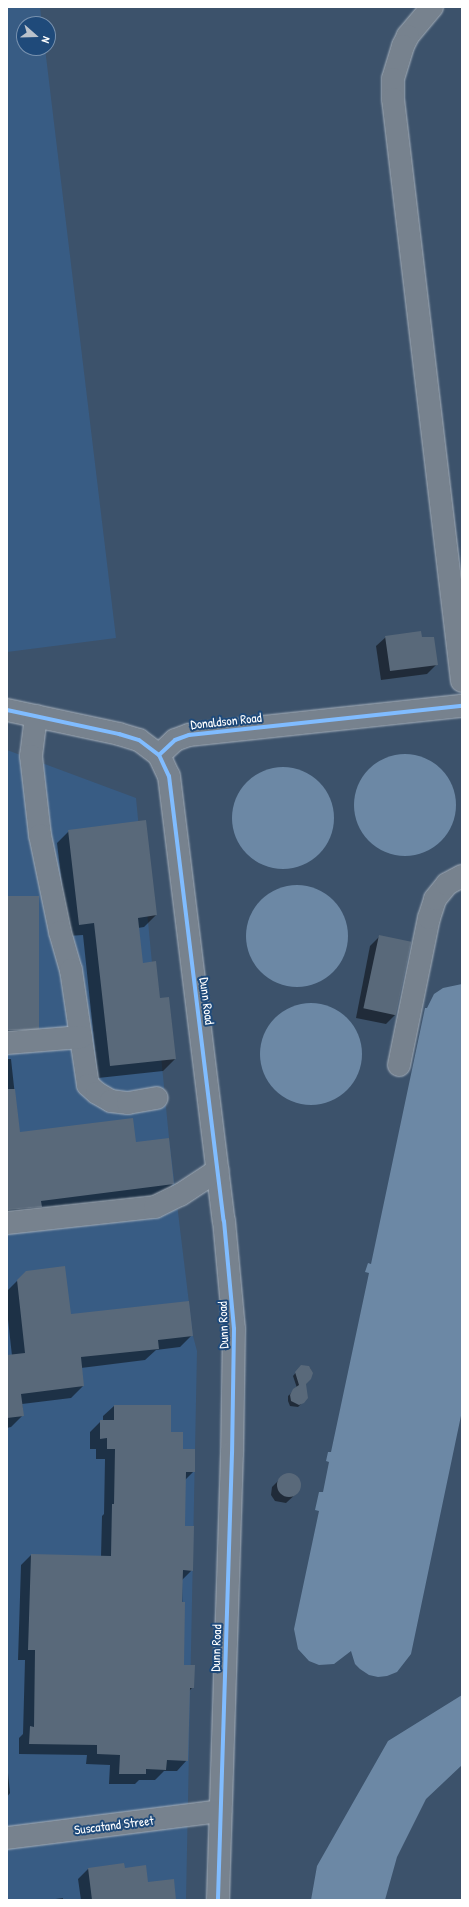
<!DOCTYPE html>
<html>
<head>
<meta charset="utf-8">
<style>
  body { margin:0 }
  #map { position:relative; width:469px; height:1907px; overflow:hidden; background:#3c526b; font-family:"Patrick Hand",sans-serif }
  div>[style] { position:absolute }
  .built>* { inset:0; background:#385c84 }
  .water>* { inset:0; background:#6c88a5 }
  .round { border-radius:50% }
  .shadow>* { inset:0; background:#0007 }
  .building>* { inset:0; background:#59697a; transform-origin:0 0 }
  .roads { filter:drop-shadow(0 0 1px #a7b1bc) drop-shadow(0 0 1px #a7b1bc) }
  .minor>* { height:22px; margin:-11px; padding:0 11px; transform-origin:11px; border-radius:11px; background:#77828e }
  .cycleway>* { height:4px; margin:-2px; padding:0 2px; transform-origin:2px; border-radius:2px; background:#80bcff }
  span { translate:-50% -50%; white-space:nowrap; text-align:center; line-height:1.15; -webkit-text-stroke:4px #1f4a7a; paint-order:stroke }
  .street-label { font-size:13px; color:#fff }
  .frame { position:absolute; inset:0; border:8px solid #fff; pointer-events:none }
  .north { position:absolute; left:16px; top:16px; width:40px; height:40px; box-sizing:border-box; background:#1f4a7a; border:1px solid #7992af; border-radius:50%; rotate:110deg; font-size:11px; font-weight:700; line-height:16px; text-align:center; color:#fff }
  .north::after { content:''; display:block; margin:auto; width:14px; height:18px; background:#bbc2cb; clip-path:polygon(50% 0,100% 100%,50% 72%,0 100%) }
</style>
</head>
<body>
<div id="map">
  <div class="built">
    <div style="clip-path:polygon(7px 7px,40px 7px,42px 24px,24px 24px,24px 48px,45px 48px,116px 638px,7px 652px)"></div>
    <div style="clip-path:polygon(7px 750px,136px 798px,169px 1138px,193px 1336px,197px 1351px,186px 1900px,7px 1900px)"></div>
  </div>
  <div class="water">
    <div class="round" style="left:354px;top:754px;width:102px;height:102px"></div>
    <div class="round" style="left:232px;top:767px;width:102px;height:102px"></div>
    <div class="round" style="left:246px;top:885px;width:102px;height:102px"></div>
    <div style="clip-path:polygon(462px 984px,462px 1411px,411px 1654px,397px 1672px,387px 1676px,378px 1677px,369px 1675px,360px 1669px,355px 1664px,351px 1651px,334px 1664px,319px 1665px,309px 1661px,298px 1649px,294px 1629px,319px 1511px,315px 1510px,319px 1492px,323px 1492px,329px 1462px,326px 1461px,328px 1452px,331px 1452px,369px 1273px,365px 1272px,368px 1263px,371px 1264px,425px 1008px,427px 1008px,434px 994px,443px 988px)"></div>
    <div class="round" style="left:260px;top:1003px;width:102px;height:102px"></div>
    <div style="clip-path:polygon(462px 1695px,462px 1765px,426px 1799px,397px 1857px,385px 1900px,311px 1900px,317px 1866px,388px 1741px)"></div>
  </div>
  <div class="shadow">
    <div style="clip-path:polygon(386px 637px,421px 638px,437px 664px,427px 674px,381px 680px,376px 646px)"></div>
    <div style="clip-path:polygon(69px 831px,156px 915px,144px 927px,138px 928px,142px 964px,159px 999px,175px 1059px,163px 1071px,98px 1078px,83px 935px,68px 936px,57px 843px)"></div>
    <div style="clip-path:polygon(7px 897px,36px 1028px,24px 1040px,7px 1040px)"></div>
    <div style="clip-path:polygon(379px 937px,396px 1014px,386px 1024px,356px 1018px,370px 946px)"></div>
    <div style="clip-path:polygon(7px 1059px,11px 1059px,19px 1133px,173px 1184px,161px 1196px,7px 1221px)"></div>
    <div style="clip-path:polygon(26px 1272px,70px 1316px,192px 1335px,180px 1347px,156px 1350px,145px 1360px,81px 1368px,83px 1386px,71px 1398px,22px 1404px,23px 1415px,11px 1427px,7px 1428px,7px 1356px,12px 1356px,7px 1310px,7px 1291px)"></div>
    <div style="clip-path:polygon(306px 1366px,310px 1368px,312px 1373px,305px 1384px,307px 1398px,298px 1407px,290px 1406px,288px 1401px,288px 1396px,297px 1388px,293px 1376px,298px 1370px)"></div>
    <div style="clip-path:polygon(114px 1406px,170px 1433px,194px 1471px,185px 1480px,184px 1527px,192px 1570px,182px 1580px,183px 1666px,193px 1687px,189px 1691px,187px 1760px,177px 1771px,164px 1771px,155px 1780px,139px 1780px,135px 1784px,109px 1784px,110px 1765px,86px 1764px,87px 1755px,19px 1754px,19px 1738px,23px 1734px,25px 1660px,18px 1660px,21px 1565px,31px 1555px,101px 1557px,102px 1516px,104px 1514px,105px 1459px,96px 1459px,96px 1449px,90px 1449px,90px 1432px,101px 1421px,103px 1421px,103px 1416px)"></div>
    <div style="clip-path:polygon(292px 1474px,300px 1481px,298px 1492px,286px 1503px,275px 1501px,271px 1495px,272px 1487px,284px 1475px)"></div>
    <div style="clip-path:polygon(8px 1773px,10px 1793px,7px 1797px,7px 1774px)"></div>
    <div style="clip-path:polygon(123px 1864px,124px 1869px,175px 1900px,81px 1900px,78px 1879px,88px 1869px)"></div>
    <div style="clip-path:polygon(63px 1898px,63px 1900px,48px 1900px)"></div>
  </div>
  <div class="building">
    <div style="clip-path:polygon(421px 631px,422px 637px,434px 637px,438px 665px,390px 671px,385px 636px)"></div>
    <div style="clip-path:polygon(146px 820px,157px 915px,138px 918px,143px 963px,156px 961px,160px 998px,169px 997px,176px 1059px,110px 1066px,94px 923px,79px 925px,68px 830px)"></div>
    <div style="left:7px;top:896px;width:32px;height:134px"></div>
    <div style="left:379px;top:935px;width:33px;height:75px;rotate:12deg"></div>
    <div style="clip-path:polygon(7px 1089px,15px 1089px,20px 1132px,133px 1118px,136px 1142px,169px 1138px,174px 1184px,41px 1201px,42px 1207px,7px 1210px)"></div>
    <div style="clip-path:polygon(65px 1266px,71px 1314px,189px 1301px,193px 1336px,158px 1340px,159px 1349px,81px 1357px,84px 1386px,21px 1394px,24px 1416px,7px 1418px,7px 1355px,25px 1353px,17px 1280px,26px 1271px)"></div>
    <div style="clip-path:polygon(301px 1365px,309px 1366px,313px 1373px,311px 1379px,306px 1384px,308px 1398px,304px 1403px,299px 1405px,291px 1401px,290px 1395px,293px 1389px,299px 1385px,295px 1372px)"></div>
    <div style="clip-path:polygon(114px 1405px,171px 1405px,171px 1432px,183px 1432px,183px 1449px,195px 1449px,195px 1472px,186px 1472px,185px 1526px,194px 1526px,193px 1571px,183px 1570px,182px 1602px,185px 1602px,184px 1665px,195px 1665px,194px 1688px,190px 1688px,188px 1761px,167px 1760px,166px 1770px,146px 1769px,146px 1774px,119px 1774px,120px 1755px,97px 1754px,97px 1745px,29px 1744px,30px 1726px,34px 1727px,35px 1650px,28px 1650px,31px 1554px,111px 1556px,112px 1504px,114px 1504px,115px 1449px,107px 1449px,107px 1438px,100px 1439px,100px 1420px,114px 1420px)"></div>
    <div class="round" style="left:277px;top:1473px;width:24px;height:24px"></div>
    <div style="clip-path:polygon(124px 1863px,125px 1868px,146px 1865px,148px 1882px,174px 1879px,176px 1900px,92px 1900px,88px 1868px)"></div>
  </div>
  <div class="roads">
    <div class="minor">
      <div style="left:432px;top:7px;width:38px;rotate:130deg"></div>
      <div style="left:408px;top:36px;width:11px;rotate:117deg"></div>
      <div style="left:403px;top:46px;width:34px;rotate:107deg"></div>
      <div style="left:393px;top:79px;width:20px;rotate:90deg"></div>
      <div style="left:393px;top:99px;width:586px;rotate:83.24deg"></div>
      <div style="left:7px;top:710px;width:115px;rotate:12.1deg"></div>
      <div style="left:119px;top:734px;width:21px;rotate:17deg"></div>
      <div style="left:139px;top:740px;width:25px;rotate:37deg"></div>
      <div style="left:159px;top:755px;width:23px;rotate:65deg"></div>
      <div style="left:169px;top:776px;width:448px;rotate:83deg"></div>
      <div style="left:224px;top:1221px;width:108px;rotate:84.7deg"></div>
      <div style="left:234px;top:1329px;width:124px;rotate:90.9deg"></div>
      <div style="left:232px;top:1453px;width:447px;rotate:91.8deg"></div>
      <div style="left:36px;top:716px;width:40px;rotate:97.1deg"></div>
      <div style="left:31px;top:756px;width:80px;rotate:83.5deg"></div>
      <div style="left:40px;top:835px;width:99px;rotate:78.3deg"></div>
      <div style="left:60px;top:932px;width:40px;rotate:74deg"></div>
      <div style="left:71px;top:970px;width:116px;rotate:81.6deg"></div>
      <div style="left:88px;top:1085px;width:12px;rotate:42deg"></div>
      <div style="left:97px;top:1093px;width:16px;rotate:30deg"></div>
      <div style="left:111px;top:1101px;width:17px;rotate:7deg"></div>
      <div style="left:128px;top:1103px;width:29px;rotate:-10deg"></div>
      <div style="left:159px;top:755px;width:22px;rotate:-43deg"></div>
      <div style="left:175px;top:740px;width:15px;rotate:-20deg"></div>
      <div style="left:189px;top:735px;width:275px;rotate:-6.1deg"></div>
      <div style="left:7px;top:1043px;width:74px;rotate:-4.6deg"></div>
      <div style="left:399px;top:1065px;width:150px;rotate:-78.5deg"></div>
      <div style="left:429px;top:918px;width:20px;rotate:-72deg"></div>
      <div style="left:435px;top:899px;width:19px;rotate:-51deg"></div>
      <div style="left:447px;top:884px;width:17px;rotate:-28deg"></div>
      <div style="left:7px;top:1223px;width:149px;rotate:-6.2deg"></div>
      <div style="left:155px;top:1207px;width:28px;rotate:-26deg"></div>
      <div style="left:180px;top:1195px;width:45px;rotate:-33.3deg"></div>
      <div style="left:7px;top:1838px;width:215px;rotate:-7.2deg"></div>
    </div>
  </div>
  <div class="cycleway">
    <div style="left:7px;top:710px;width:115px;rotate:12.1deg"></div>
    <div style="left:119px;top:734px;width:21px;rotate:17deg"></div>
    <div style="left:139px;top:740px;width:25px;rotate:37deg"></div>
    <div style="left:159px;top:755px;width:23px;rotate:65deg"></div>
    <div style="left:169px;top:776px;width:448px;rotate:83deg"></div>
    <div style="left:224px;top:1221px;width:108px;rotate:84.7deg"></div>
    <div style="left:234px;top:1329px;width:124px;rotate:90.9deg"></div>
    <div style="left:232px;top:1453px;width:447px;rotate:91.8deg"></div>
    <div style="left:159px;top:755px;width:22px;rotate:-43deg"></div>
    <div style="left:175px;top:740px;width:15px;rotate:-20deg"></div>
    <div style="left:189px;top:735px;width:275px;rotate:-6.1deg"></div>
  </div>
  <div class="street-label">
    <span style="left:226px;top:721px;rotate:-6deg">Donaldson Road</span>
    <span style="left:207px;top:1001px;rotate:83deg">Dunn Road</span>
    <span style="left:223px;top:1325px;rotate:-92deg">Dunn Road</span>
    <span style="left:216px;top:1648px;rotate:-88deg">Dunn Road</span>
    <span style="left:114px;top:1825px;rotate:-7deg">Suscatand Street</span>
  </div>
  <div class="frame"></div>
  <div class="north">N</div>
</div>
</body>
</html>
